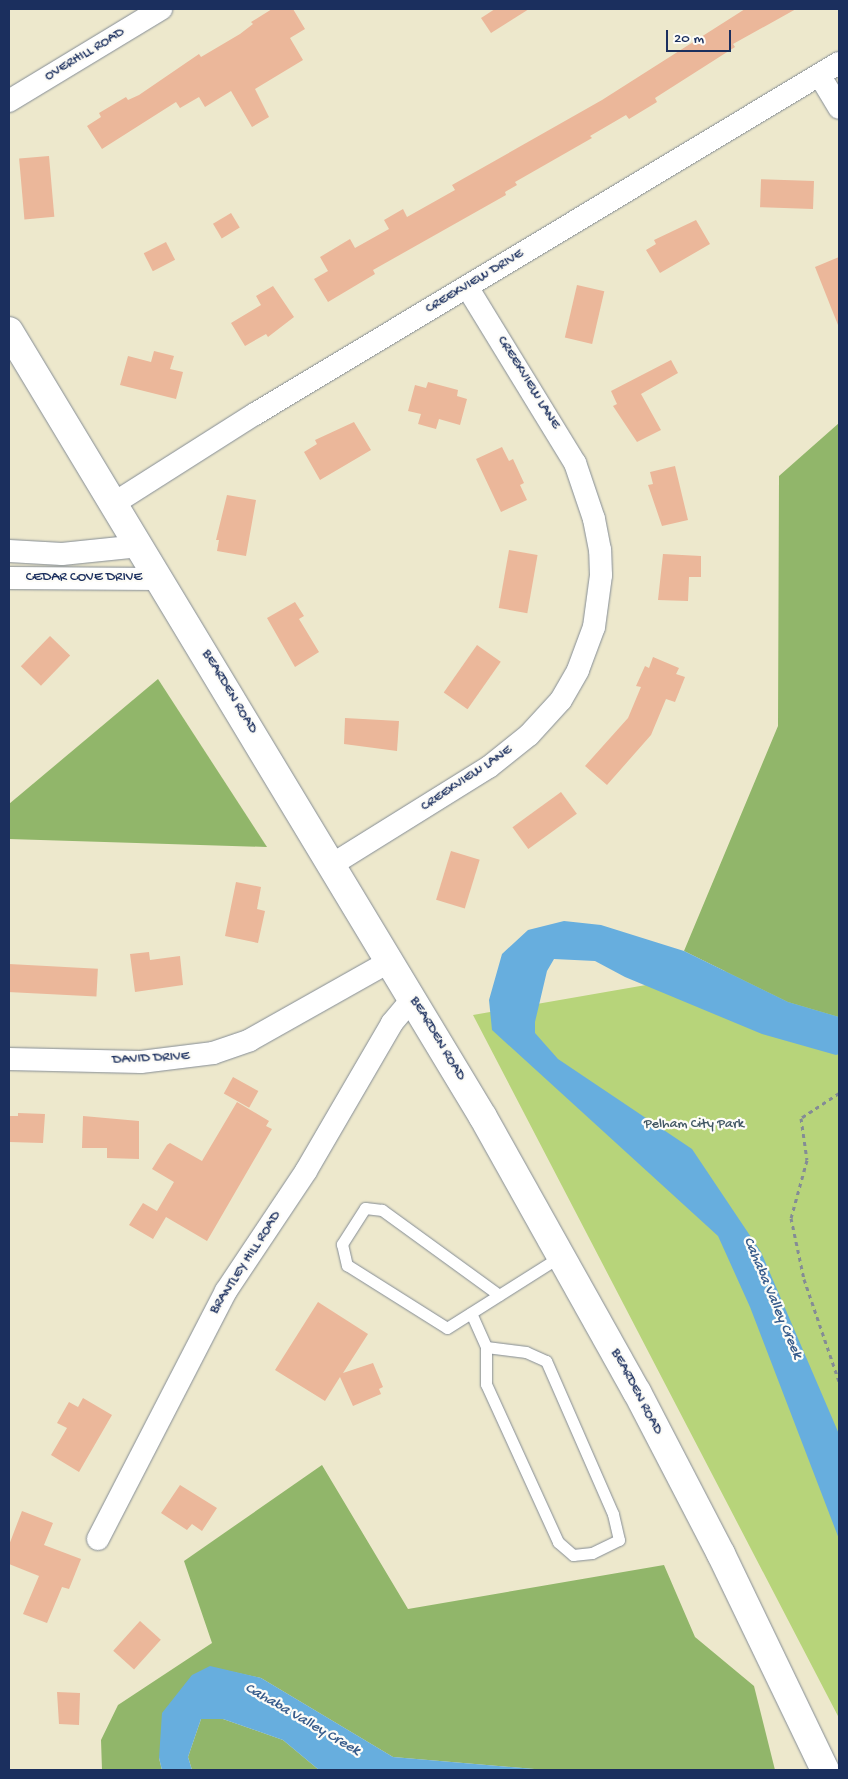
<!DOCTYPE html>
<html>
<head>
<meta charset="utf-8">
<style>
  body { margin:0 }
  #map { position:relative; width:848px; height:1779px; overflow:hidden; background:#ede8cc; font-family:"Gochi Hand",sans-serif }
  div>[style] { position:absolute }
  .green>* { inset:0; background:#b7d47a }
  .forest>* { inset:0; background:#91b66a }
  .water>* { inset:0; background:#67aede }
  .building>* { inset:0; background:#ebb79a; transform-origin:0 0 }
  .path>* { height:3px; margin-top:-1.5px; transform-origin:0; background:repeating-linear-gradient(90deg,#848c95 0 4px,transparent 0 8px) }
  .roads { filter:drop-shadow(0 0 1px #848c95) drop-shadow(0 0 1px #848c95) }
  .lane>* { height:11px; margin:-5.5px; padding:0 5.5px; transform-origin:5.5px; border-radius:5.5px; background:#fff }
  .street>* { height:22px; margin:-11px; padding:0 11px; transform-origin:11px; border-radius:11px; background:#fff }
  .secondary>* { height:28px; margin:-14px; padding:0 14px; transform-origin:14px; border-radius:14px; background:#fff }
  span { translate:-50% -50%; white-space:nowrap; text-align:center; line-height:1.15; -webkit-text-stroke:4.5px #fdfcf7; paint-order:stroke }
  .street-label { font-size:14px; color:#1b2f5e }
  .park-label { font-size:14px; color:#425865 }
  .water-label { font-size:15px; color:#365b8b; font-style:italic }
  .frame { position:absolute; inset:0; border:10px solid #1b2f5e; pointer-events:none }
  .scale { position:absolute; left:666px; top:30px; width:65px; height:22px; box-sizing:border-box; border:2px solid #1b2f5e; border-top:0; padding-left:6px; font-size:15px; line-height:18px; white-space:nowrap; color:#1b2f5e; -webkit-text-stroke:4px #fdfcf7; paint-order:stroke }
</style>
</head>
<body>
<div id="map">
  <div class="green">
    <div style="clip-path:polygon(839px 801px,839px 1718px,473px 1015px,761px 965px)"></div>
  </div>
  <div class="forest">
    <div style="clip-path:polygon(839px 423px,839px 1017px,788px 1002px,684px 951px,778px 726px,779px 476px)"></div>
    <div style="clip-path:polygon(158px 679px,267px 847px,9px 839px,9px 804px)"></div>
    <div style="clip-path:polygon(322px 1465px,408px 1609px,664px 1565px,695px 1637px,754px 1686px,775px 1770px,546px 1770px,393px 1757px,261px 1678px,210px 1667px,159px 1758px,162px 1770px,102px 1770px,101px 1740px,118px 1705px,212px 1643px,184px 1561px)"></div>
    <div style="clip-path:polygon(201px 1719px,223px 1719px,283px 1740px,319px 1770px,192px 1770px,188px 1757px)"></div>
  </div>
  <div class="water">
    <div style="clip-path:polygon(564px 921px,601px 925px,684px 951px,788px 1002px,839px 1017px,839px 1054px,836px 1055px,762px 1034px,625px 977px,595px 961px,554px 959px,547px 971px,535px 1022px,535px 1033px,558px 1059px,692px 1149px,761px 1252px,839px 1434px,839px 1539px,750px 1307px,718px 1236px,492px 1030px,489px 1000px,502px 954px,528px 930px)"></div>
    <div style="clip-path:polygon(210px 1666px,261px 1678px,393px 1757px,546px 1770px,319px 1770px,283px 1740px,223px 1719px,201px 1719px,188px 1757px,192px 1770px,162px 1770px,159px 1758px,162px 1713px,192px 1675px)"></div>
  </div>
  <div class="building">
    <div style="clip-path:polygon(272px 9px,293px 9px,305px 29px,290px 38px,303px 60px,255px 89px,269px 117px,252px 127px,231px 91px,205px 107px,199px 97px,180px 108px,176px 102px,102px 149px,87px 126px,101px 117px,99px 113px,126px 97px,128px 100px,139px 95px,199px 54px,201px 57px,240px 34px,253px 24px,251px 22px)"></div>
    <div style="clip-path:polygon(495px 9px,529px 9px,491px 33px,481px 18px)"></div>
    <div style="clip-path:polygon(745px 9px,796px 9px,733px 44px,735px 47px,655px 98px,657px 102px,629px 119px,626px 115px,590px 136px,592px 138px,515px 182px,517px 185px,505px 192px,506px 195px,373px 270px,375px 274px,328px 302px,314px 279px,328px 271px,320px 257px,350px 239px,355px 248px,389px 229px,384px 220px,403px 209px,407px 217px,455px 190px,452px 185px,602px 100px)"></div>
    <div style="left:49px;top:156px;width:61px;height:30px;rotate:85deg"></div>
    <div style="left:814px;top:181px;width:28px;height:53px;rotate:92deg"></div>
    <div style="left:231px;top:213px;width:17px;height:21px;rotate:59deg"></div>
    <div style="clip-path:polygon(696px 220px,710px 244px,660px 273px,646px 250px,656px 244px,654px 240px)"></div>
    <div style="left:166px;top:242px;width:20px;height:25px;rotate:63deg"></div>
    <div style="clip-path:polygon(839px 257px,839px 324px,838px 325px,815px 267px)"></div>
    <div style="left:577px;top:285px;width:28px;height:54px;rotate:13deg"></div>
    <div style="clip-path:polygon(273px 286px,294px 317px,268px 337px,266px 334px,245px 346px,231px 323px,261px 305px,256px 296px)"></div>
    <div style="clip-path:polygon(154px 351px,174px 356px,170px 369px,183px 372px,176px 399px,120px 385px,128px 356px,151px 362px)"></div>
    <div style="clip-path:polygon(671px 360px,678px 373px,641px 394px,661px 430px,637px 442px,613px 406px,617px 404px,611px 391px)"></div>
    <div style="clip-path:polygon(428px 382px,458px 390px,457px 396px,467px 399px,460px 425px,439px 419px,436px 429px,418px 424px,421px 414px,408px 411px,415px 385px,426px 388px)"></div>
    <div style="clip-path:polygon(354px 422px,371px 450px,320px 480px,304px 452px,317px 444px,315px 440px)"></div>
    <div style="clip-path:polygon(502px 447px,509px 461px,513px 459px,524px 483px,520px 485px,527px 500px,501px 512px,476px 459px)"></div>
    <div style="clip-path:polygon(675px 466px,688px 520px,662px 526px,648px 485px,653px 484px,650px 472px)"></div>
    <div style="clip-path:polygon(227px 495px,256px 500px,246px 556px,217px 551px,219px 540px,216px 540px)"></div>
    <div style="left:509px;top:550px;width:29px;height:59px;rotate:10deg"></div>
    <div style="clip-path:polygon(663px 554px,701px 556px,701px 577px,689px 577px,688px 601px,658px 600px)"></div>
    <div style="clip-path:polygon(295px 602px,304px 616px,299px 619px,319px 652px,295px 667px,267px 618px)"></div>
    <div style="left:50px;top:636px;width:28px;height:42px;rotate:44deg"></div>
    <div style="left:477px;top:645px;width:29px;height:58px;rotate:35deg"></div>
    <div style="clip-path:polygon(653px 657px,679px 668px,676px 674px,685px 677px,675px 702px,666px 699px,651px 735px,607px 785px,585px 766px,628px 718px,641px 687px,636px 686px,645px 666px,649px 668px)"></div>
    <div style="clip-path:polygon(345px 718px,399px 721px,397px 751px,344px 744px)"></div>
    <div style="left:561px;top:792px;width:27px;height:60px;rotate:54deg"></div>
    <div style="left:451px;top:851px;width:30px;height:51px;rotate:17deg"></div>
    <div style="clip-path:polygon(236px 882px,261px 887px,257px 909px,265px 911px,258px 943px,225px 936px)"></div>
    <div style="clip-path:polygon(149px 952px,150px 960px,180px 956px,183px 985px,135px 992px,130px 954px)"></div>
    <div style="left:9px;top:964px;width:89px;height:28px;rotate:3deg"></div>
    <div style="left:233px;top:1077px;width:29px;height:19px;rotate:29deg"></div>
    <div style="clip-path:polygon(237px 1102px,269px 1121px,266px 1126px,272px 1129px,207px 1241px,166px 1217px,153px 1239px,129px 1225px,143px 1203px,157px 1211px,174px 1182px,152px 1169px,167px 1145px,170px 1143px,202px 1161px)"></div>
    <div style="clip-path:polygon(18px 1113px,45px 1114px,43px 1143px,9px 1142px,9px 1116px,18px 1116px)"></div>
    <div style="clip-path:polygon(83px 1116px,139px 1121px,139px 1159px,107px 1158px,107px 1148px,82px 1148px)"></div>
    <div style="clip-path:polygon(318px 1302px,368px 1334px,343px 1373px,373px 1363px,383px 1387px,379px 1389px,381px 1394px,353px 1406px,340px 1377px,325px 1401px,275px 1370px)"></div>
    <div style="clip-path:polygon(83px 1398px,112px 1415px,79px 1472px,51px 1455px,67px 1428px,57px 1423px,69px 1402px,78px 1407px)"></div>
    <div style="clip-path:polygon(180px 1485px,217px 1508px,202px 1531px,192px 1524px,187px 1530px,161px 1513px)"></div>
    <div style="clip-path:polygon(22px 1511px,53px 1523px,44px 1545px,81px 1559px,69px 1589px,62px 1587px,47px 1623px,23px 1614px,39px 1576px,9px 1564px,9px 1545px)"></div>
    <div style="left:140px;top:1621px;width:28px;height:40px;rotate:42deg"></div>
    <div style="clip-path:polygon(57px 1692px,80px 1693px,79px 1725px,59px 1724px)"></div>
  </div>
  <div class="path">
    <div style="left:839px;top:1093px;width:45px;rotate:146.7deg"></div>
    <div style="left:801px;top:1118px;width:42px;rotate:81.9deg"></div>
    <div style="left:807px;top:1160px;width:60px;rotate:105.4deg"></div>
    <div style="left:791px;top:1218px;width:62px;rotate:78deg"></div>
    <div style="left:804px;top:1279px;width:108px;rotate:71.1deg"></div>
  </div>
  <div class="roads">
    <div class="lane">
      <div style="left:499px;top:1295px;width:145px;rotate:-144deg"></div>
      <div style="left:382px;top:1210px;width:17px;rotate:-173deg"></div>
      <div style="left:365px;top:1208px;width:43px;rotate:122.6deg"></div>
      <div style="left:342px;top:1244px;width:22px;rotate:77deg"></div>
      <div style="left:347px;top:1265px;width:118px;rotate:32.2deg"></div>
      <div style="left:447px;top:1328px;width:135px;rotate:-32.3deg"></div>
      <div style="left:471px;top:1313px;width:37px;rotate:66deg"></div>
      <div style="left:486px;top:1347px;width:37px;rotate:90deg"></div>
      <div style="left:486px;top:1384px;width:174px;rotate:65.5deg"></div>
      <div style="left:558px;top:1542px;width:20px;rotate:41deg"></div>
      <div style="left:573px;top:1555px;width:19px;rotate:-6deg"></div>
      <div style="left:592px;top:1553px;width:30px;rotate:-26deg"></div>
      <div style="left:619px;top:1540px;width:27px;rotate:-103deg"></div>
      <div style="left:613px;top:1514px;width:167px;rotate:-113.6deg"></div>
      <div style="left:546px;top:1361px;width:22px;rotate:-156deg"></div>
      <div style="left:526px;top:1352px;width:40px;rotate:-172.9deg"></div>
    </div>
    <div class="street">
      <div style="left:820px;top:76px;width:37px;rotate:59deg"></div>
      <div style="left:9px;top:101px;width:178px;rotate:-31.2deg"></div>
      <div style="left:113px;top:504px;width:168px;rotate:-32.4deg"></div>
      <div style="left:255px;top:414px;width:681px;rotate:-31.01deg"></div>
      <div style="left:9px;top:551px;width:53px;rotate:3.2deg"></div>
      <div style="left:62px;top:554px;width:78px;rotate:-5.9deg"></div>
      <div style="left:9px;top:578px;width:151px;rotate:0.4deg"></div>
      <div style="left:333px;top:864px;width:184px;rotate:-31.9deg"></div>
      <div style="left:489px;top:767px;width:51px;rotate:-38.7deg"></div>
      <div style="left:529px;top:735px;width:47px;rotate:-47.6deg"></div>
      <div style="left:561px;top:700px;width:34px;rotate:-60deg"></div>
      <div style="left:578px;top:670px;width:46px;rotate:-69.6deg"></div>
      <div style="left:594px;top:627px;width:52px;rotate:-82.3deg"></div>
      <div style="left:601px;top:575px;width:25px;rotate:-92deg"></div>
      <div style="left:600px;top:550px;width:32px;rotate:-101deg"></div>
      <div style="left:594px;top:519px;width:59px;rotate:-108.7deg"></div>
      <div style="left:575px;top:463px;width:206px;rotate:-121.5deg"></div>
      <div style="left:9px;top:1059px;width:132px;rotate:1.3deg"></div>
      <div style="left:141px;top:1062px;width:73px;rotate:-7.1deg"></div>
      <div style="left:213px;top:1053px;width:39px;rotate:-19deg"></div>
      <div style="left:250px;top:1040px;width:161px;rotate:-29.4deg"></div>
      <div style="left:98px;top:1539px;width:279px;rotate:-62.7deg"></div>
      <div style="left:226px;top:1291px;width:144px;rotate:-56.3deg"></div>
      <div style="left:306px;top:1171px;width:171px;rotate:-59.8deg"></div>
      <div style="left:392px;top:1023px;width:33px;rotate:-50deg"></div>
    </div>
    <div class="secondary">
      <div style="left:9px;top:331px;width:918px;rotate:58.91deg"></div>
      <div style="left:483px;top:1117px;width:315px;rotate:60.8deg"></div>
      <div style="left:637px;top:1392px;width:182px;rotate:62.6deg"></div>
      <div style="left:721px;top:1554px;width:240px;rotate:64.3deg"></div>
    </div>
  </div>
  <div class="street-label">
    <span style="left:85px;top:55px;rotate:-31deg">OVERHILL ROAD</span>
    <span style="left:475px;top:282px;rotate:-31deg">CREEKVIEW DRIVE</span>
    <span style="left:528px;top:383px;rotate:58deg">CREEKVIEW LANE</span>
    <span style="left:84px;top:578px">CEDAR COVE DRIVE</span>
    <span style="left:229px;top:692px;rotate:59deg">BEARDEN ROAD</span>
    <span style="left:467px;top:779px;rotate:-34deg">CREEKVIEW LANE</span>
    <span style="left:437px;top:1039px;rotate:59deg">BEARDEN ROAD</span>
    <span style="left:151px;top:1059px;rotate:-3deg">DAVID DRIVE</span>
    <span style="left:246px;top:1263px;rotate:-57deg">BRANTLEY HILL ROAD</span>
    <span style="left:636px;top:1392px;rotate:62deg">BEARDEN ROAD</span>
  </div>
  <div class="park-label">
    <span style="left:694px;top:1125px">Pelham City Park</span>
  </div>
  <div class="water-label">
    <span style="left:772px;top:1298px;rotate:67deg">Cahaba Valley Creek</span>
    <span style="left:302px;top:1720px;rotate:30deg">Cahaba Valley Creek</span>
  </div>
  <div class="frame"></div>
  <div class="scale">20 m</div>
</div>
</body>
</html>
